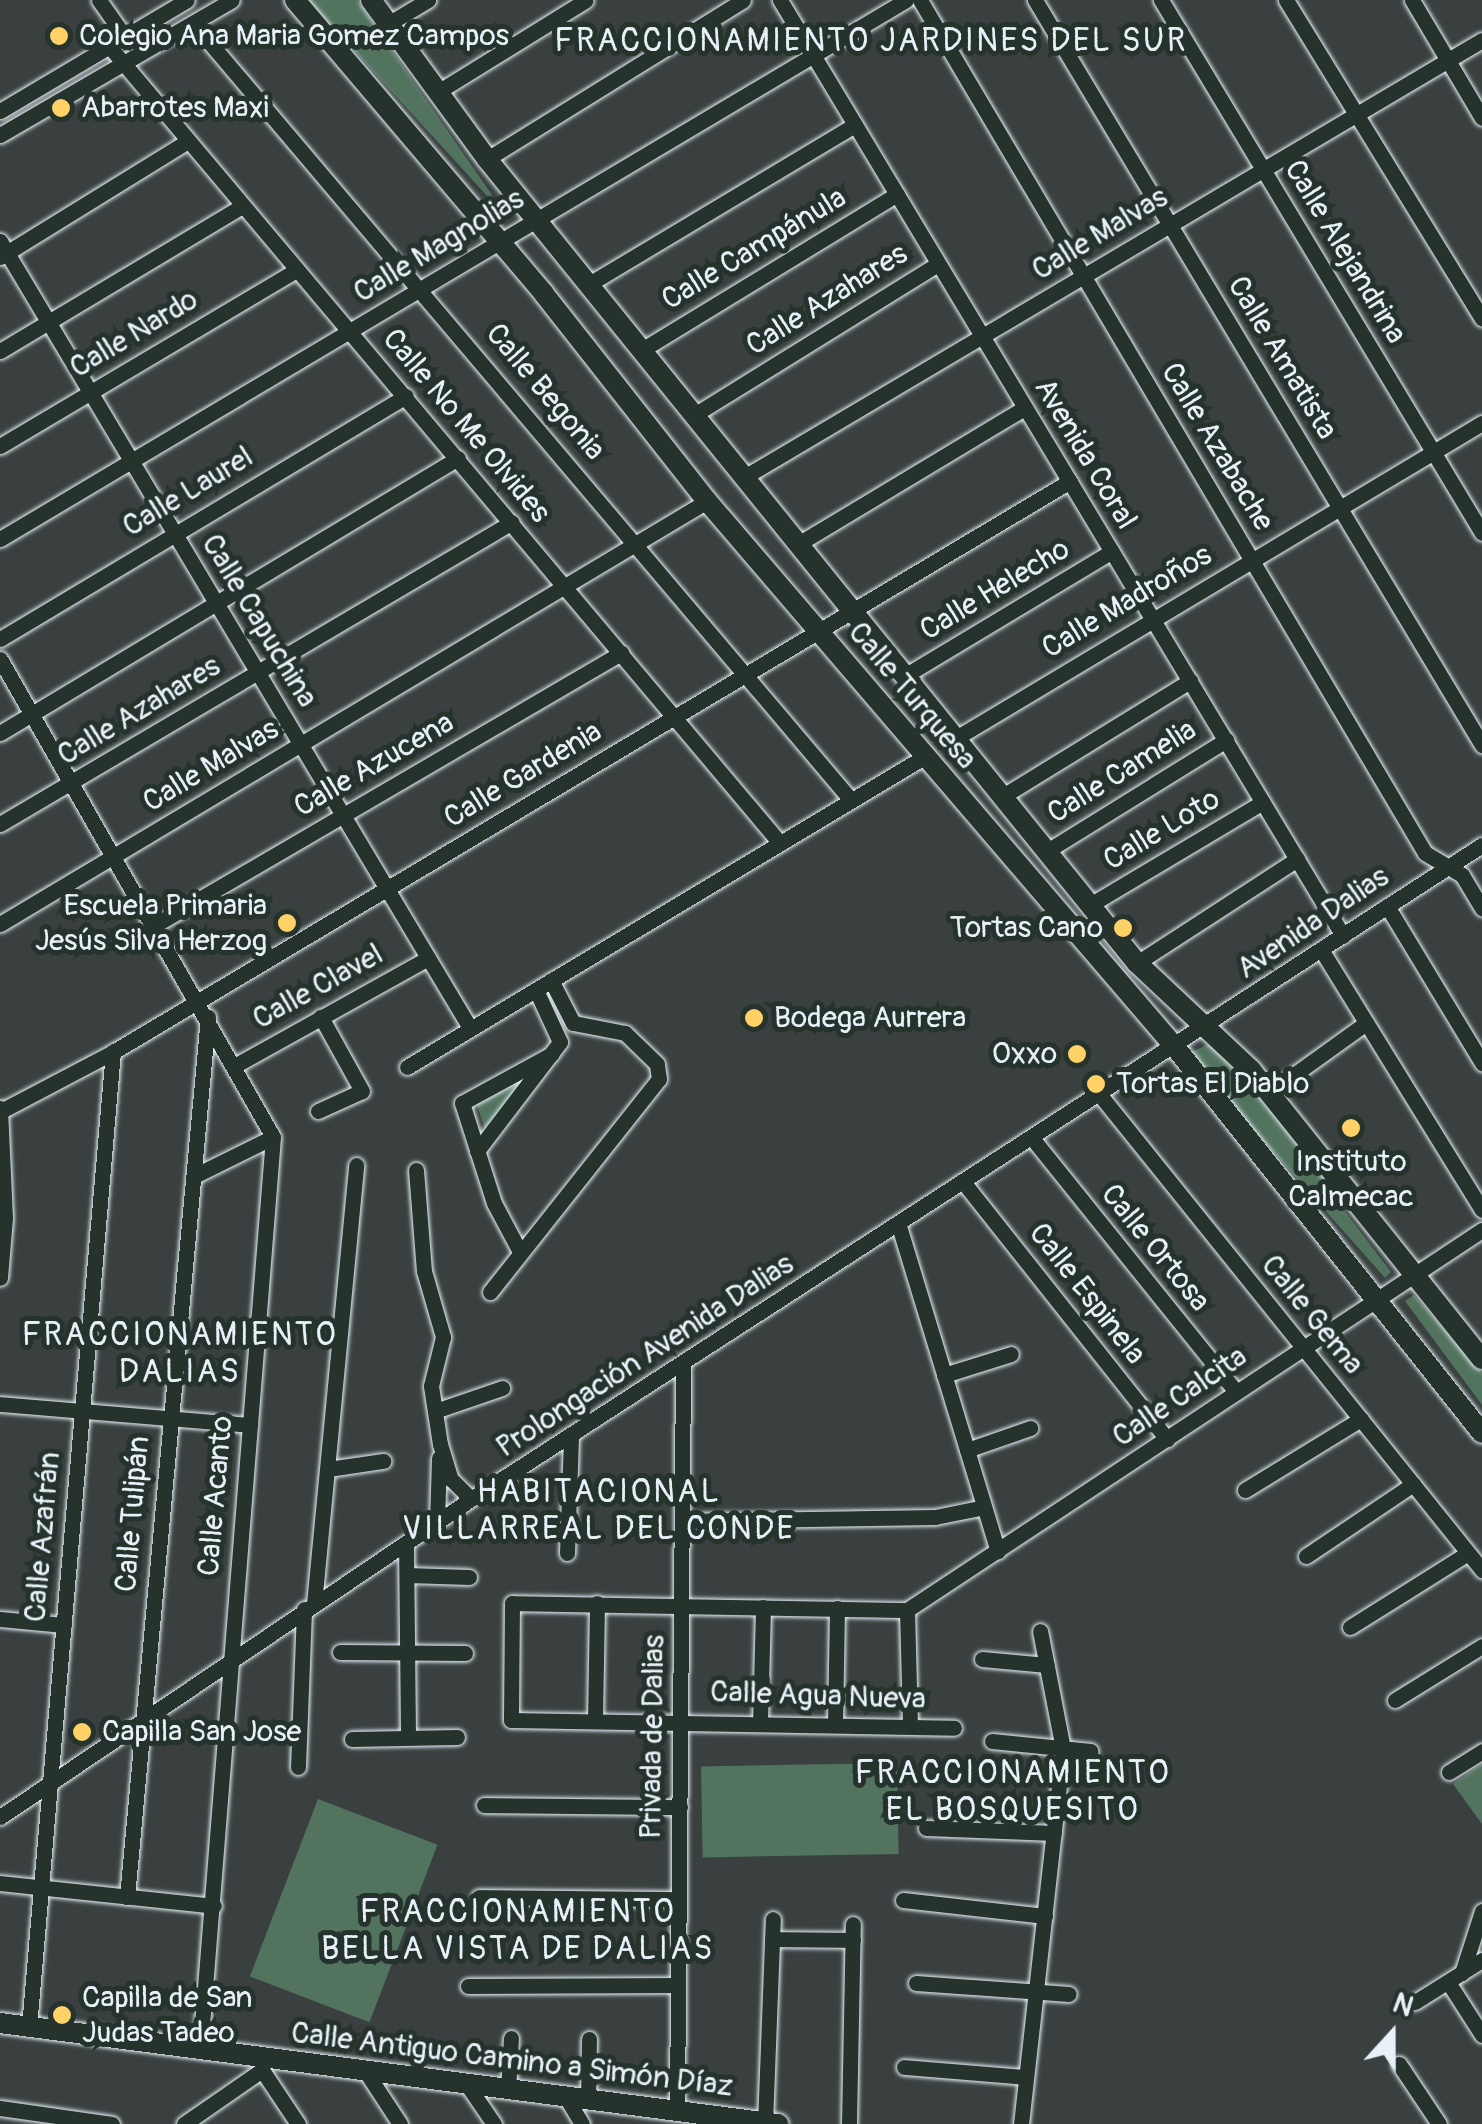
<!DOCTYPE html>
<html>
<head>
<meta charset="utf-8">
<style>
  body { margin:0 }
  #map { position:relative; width:1482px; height:2124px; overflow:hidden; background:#39403f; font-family:Pangolin,sans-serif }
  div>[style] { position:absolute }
  .green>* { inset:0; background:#52745f; transform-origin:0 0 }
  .roads { filter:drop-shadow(0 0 2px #e8f1f8) drop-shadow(0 0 2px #e8f1f8) }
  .minor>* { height:15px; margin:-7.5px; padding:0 7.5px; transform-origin:7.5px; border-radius:7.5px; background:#26332d }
  .major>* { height:20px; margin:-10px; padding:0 10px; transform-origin:10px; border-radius:10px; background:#26332d }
  .dots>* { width:28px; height:28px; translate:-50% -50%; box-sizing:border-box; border:5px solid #26332d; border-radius:50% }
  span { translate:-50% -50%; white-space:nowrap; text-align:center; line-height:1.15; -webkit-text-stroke:10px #26332d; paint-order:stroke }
  .poi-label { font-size:30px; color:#e8f1f8 }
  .left { translate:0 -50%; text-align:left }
  .right { translate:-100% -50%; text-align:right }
  .street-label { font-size:30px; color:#e8f1f8 }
  .neighbourhood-label { font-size:32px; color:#e8f1f8; letter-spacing:2.5px }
  .north { position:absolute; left:1342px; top:1984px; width:100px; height:100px; -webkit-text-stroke:8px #26332d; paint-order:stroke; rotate:21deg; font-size:28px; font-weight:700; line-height:40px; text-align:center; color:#e8f1f8 }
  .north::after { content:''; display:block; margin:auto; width:35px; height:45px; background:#e8f1f8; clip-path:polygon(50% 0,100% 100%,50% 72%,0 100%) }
</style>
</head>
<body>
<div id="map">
  <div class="green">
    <div style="clip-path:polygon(308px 0,357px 0,510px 221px)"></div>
    <div style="clip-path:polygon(1211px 1043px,1331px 1180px,1330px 1192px,1391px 1272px,1385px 1278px,1187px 1054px)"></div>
    <div style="clip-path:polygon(525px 1077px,485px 1129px,476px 1102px)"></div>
    <div style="clip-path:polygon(1414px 1295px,1482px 1373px,1482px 1405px,1405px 1301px)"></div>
    <div style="left:897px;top:1763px;width:91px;height:196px;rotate:89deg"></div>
    <div style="clip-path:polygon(1482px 1764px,1482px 1824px,1453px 1784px)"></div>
    <div style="left:318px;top:1799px;width:128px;height:190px;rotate:21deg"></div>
  </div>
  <div class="roads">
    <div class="minor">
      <div style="left:99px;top:0;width:45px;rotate:54.9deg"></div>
      <div style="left:780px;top:0;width:1092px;rotate:58.97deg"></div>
      <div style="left:920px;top:0;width:991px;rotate:59.37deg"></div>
      <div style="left:1425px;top:853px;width:43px;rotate:30.7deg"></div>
      <div style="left:1462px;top:875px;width:39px;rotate:59deg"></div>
      <div style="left:1035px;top:0;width:869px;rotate:59.04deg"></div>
      <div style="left:1161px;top:0;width:622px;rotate:58.94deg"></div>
      <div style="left:1286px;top:0;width:374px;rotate:58.4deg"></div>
      <div style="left:1412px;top:0;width:137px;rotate:59.3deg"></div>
      <div style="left:193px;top:23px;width:1018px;rotate:49.74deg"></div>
      <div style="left:388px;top:24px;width:47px;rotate:-31deg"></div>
      <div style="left:109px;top:46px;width:1042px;rotate:49.91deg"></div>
      <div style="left:436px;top:93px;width:176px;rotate:-31.8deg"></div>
      <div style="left:0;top:111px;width:217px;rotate:-30.7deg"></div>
      <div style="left:0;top:135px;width:268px;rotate:-30.2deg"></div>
      <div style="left:487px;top:159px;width:301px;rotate:-31.8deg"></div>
      <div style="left:0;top:241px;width:917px;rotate:59.15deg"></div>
      <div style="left:0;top:257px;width:221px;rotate:-31.7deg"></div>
      <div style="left:589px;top:284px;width:310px;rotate:-30.9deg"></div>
      <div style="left:0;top:351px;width:282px;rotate:-30.9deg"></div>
      <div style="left:640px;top:351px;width:301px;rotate:-31.4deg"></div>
      <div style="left:694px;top:415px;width:287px;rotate:-31.8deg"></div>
      <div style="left:0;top:446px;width:345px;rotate:-30.7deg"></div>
      <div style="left:746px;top:476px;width:855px;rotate:-30.64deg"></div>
      <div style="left:0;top:539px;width:1054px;rotate:-30.75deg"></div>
      <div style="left:798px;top:544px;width:264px;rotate:-31deg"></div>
      <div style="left:0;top:639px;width:473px;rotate:-30.9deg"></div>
      <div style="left:0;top:659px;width:550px;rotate:60.27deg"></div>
      <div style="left:273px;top:1137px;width:916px;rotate:94.57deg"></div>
      <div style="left:906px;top:675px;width:240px;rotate:-31deg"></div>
      <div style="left:0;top:733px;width:534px;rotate:-30.98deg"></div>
      <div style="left:956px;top:738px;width:613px;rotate:-30.92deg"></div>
      <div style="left:1003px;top:796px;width:220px;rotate:-31.6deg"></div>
      <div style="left:0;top:824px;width:594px;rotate:-30.53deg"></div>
      <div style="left:1047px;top:851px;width:211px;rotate:-31.8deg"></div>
      <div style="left:1090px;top:905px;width:201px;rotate:-30.8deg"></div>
      <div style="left:1387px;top:906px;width:184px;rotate:58.8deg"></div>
      <div style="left:0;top:924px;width:824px;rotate:-30.89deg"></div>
      <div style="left:155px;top:925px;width:540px;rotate:-30.27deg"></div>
      <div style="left:1322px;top:951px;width:304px;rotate:58.3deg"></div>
      <div style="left:1137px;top:963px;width:191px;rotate:-33deg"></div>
      <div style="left:236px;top:1065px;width:220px;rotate:-29.1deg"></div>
      <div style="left:407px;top:1067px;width:603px;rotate:-30.95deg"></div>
      <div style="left:1270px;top:1092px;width:118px;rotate:-35.7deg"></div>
      <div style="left:1100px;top:1095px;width:610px;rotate:51.19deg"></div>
      <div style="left:0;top:1108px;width:110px;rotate:87.4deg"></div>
      <div style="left:5px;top:1218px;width:60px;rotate:94.8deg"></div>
      <div style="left:1px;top:1111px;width:127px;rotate:-27.8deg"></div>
      <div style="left:113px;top:1052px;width:1114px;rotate:-30.82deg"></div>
      <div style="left:318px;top:1111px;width:48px;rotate:-24.4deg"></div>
      <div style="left:362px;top:1091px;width:85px;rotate:-119deg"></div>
      <div style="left:1032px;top:1138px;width:326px;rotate:51.2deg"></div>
      <div style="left:477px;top:1151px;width:137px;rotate:-52.7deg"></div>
      <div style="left:560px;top:1042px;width:57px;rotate:-114.8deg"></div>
      <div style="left:416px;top:1170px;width:101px;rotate:85.5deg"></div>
      <div style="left:424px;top:1271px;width:69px;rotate:73.9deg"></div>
      <div style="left:443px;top:1337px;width:50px;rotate:103.8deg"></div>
      <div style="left:431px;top:1386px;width:59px;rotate:81.2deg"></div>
      <div style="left:440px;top:1444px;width:37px;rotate:73deg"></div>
      <div style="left:451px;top:1479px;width:28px;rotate:45deg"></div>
      <div style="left:194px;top:1176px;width:88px;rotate:-26.3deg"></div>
      <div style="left:964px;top:1183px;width:327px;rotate:51.6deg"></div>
      <div style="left:899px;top:1226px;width:340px;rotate:73.1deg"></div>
      <div style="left:519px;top:1250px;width:53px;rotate:-118deg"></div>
      <div style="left:494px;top:1203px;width:105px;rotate:-107.7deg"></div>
      <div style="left:462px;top:1103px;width:102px;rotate:-28.6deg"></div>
      <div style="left:490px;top:1292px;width:272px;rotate:-51.6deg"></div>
      <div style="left:659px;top:1079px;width:15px;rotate:-98deg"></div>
      <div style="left:657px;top:1064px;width:45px;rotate:-135.9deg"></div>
      <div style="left:625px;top:1033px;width:53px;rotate:-169.1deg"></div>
      <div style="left:573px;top:1023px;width:48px;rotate:-117.1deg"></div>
      <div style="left:944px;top:1375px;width:70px;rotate:-17.4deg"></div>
      <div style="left:0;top:1404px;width:251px;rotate:4.8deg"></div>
      <div style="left:435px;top:1411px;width:71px;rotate:-18.9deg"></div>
      <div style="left:967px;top:1450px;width:67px;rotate:-19.2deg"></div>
      <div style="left:328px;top:1469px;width:56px;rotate:-8.3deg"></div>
      <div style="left:1245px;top:1490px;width:136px;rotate:-31.5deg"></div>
      <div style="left:684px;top:1521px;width:251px;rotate:-0.9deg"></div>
      <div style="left:935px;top:1517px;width:50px;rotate:-11.5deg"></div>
      <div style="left:437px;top:1522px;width:64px;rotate:-88.2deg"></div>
      <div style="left:406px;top:1543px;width:190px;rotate:89.4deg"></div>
      <div style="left:567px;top:1553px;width:117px;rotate:-88deg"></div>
      <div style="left:1306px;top:1556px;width:129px;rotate:-33.9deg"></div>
      <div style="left:407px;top:1575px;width:62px;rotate:1.8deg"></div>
      <div style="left:314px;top:1604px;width:441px;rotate:-84.5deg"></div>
      <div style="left:907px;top:1610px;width:395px;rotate:-179deg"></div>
      <div style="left:512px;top:1603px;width:117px;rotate:90.5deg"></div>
      <div style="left:511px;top:1720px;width:443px;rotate:1deg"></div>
      <div style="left:907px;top:1610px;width:689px;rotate:-33.46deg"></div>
      <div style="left:907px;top:1610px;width:116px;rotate:88.5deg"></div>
      <div style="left:0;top:1619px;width:64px;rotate:5.4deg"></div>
      <div style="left:1350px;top:1627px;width:139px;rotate:-32.1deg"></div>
      <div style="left:340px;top:1652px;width:125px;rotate:0.5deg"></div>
      <div style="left:982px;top:1659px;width:65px;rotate:5.3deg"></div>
      <div style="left:1395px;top:1700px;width:102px;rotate:-31.8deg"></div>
      <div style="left:595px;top:1720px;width:117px;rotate:-89deg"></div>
      <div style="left:760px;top:1723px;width:116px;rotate:-88.5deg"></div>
      <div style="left:835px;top:1724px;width:116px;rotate:-89deg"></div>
      <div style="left:352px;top:1739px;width:105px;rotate:-1.1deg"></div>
      <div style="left:992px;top:1741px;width:99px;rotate:5.8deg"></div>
      <div style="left:298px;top:1767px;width:158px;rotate:-87.8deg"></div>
      <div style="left:1449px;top:1772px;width:39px;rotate:-32deg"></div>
      <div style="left:484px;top:1805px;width:196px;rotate:0.6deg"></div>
      <div style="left:0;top:1817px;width:568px;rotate:-34.03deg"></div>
      <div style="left:471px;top:1499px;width:1204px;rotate:-32.9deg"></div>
      <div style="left:926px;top:1828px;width:128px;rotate:2.2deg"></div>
      <div style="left:0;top:1883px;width:215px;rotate:6.1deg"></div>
      <div style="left:127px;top:1897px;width:884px;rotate:-84.74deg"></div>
      <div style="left:479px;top:1897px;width:200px;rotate:0.6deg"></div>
      <div style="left:903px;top:1900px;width:143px;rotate:6.4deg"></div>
      <div style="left:772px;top:1939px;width:81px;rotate:0.7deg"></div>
      <div style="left:1462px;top:1973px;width:65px;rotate:-72.1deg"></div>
      <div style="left:1448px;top:1982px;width:63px;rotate:57.3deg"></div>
      <div style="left:916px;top:1983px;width:153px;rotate:4.1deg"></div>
      <div style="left:468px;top:1986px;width:210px;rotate:-0.3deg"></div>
      <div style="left:1415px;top:2002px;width:79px;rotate:-32.1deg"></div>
      <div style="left:29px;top:2027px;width:979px;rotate:-85.08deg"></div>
      <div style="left:1399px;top:2064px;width:72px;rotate:56.3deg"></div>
      <div style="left:904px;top:2067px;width:122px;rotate:4.7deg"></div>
      <div style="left:262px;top:2070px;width:65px;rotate:56.3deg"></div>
      <div style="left:366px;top:2072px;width:62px;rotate:56.8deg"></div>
      <div style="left:468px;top:2086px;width:46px;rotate:55.6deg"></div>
      <div style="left:508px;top:2091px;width:53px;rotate:-86.8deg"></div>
      <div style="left:567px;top:2099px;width:29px;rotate:59deg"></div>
      <div style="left:588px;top:2101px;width:62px;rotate:-89.1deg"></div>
      <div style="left:0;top:2108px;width:113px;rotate:8.1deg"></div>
      <div style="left:677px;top:2111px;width:747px;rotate:-89.54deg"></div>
      <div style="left:184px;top:2124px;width:95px;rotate:-34.7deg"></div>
      <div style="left:262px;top:2070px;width:12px;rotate:-85deg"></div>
      <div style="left:765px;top:2124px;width:205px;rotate:-87.8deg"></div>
      <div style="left:849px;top:2124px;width:200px;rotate:-88.9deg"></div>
      <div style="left:1021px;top:2124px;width:377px;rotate:-83.6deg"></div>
      <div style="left:1063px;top:1749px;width:120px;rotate:-101deg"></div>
    </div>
    <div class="major">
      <div style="left:295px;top:0;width:385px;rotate:49.7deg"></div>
      <div style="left:544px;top:294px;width:263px;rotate:51.8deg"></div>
      <div style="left:707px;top:501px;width:719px;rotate:49.4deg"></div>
      <div style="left:1175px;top:1047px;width:493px;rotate:51.5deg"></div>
      <div style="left:371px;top:0;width:197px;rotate:53.9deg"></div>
      <div style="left:487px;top:159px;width:1034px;rotate:51.05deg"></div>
      <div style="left:1137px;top:963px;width:156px;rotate:43.2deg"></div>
      <div style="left:1251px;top:1070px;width:370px;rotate:51.4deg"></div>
      <div style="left:0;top:2023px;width:785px;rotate:7.4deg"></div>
    </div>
  </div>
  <div class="dots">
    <div style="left:59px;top:36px;background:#ffd166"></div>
    <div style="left:61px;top:108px;background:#ffd166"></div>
    <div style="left:287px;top:923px;background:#ffd166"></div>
    <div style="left:1123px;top:928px;background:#ffd166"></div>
    <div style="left:754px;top:1018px;background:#ffd166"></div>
    <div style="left:1077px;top:1054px;background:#ffd166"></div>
    <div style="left:1096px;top:1084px;background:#ffd166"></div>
    <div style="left:1351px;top:1128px;background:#ffd166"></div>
    <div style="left:82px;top:1732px;background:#ffd166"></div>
    <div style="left:62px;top:2015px;background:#ffd166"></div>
  </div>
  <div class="poi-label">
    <span class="left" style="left:79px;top:36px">Colegio Ana Maria Gomez Campos</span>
    <span class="left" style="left:81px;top:108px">Abarrotes Maxi</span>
    <span class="right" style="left:267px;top:923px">Escuela Primaria<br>Jesús Silva Herzog</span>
    <span class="right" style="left:1103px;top:928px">Tortas Cano</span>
    <span class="left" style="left:774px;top:1018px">Bodega Aurrera</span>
    <span class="right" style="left:1057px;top:1054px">Oxxo</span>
    <span class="left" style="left:1116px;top:1084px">Tortas El Diablo</span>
    <span style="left:1351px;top:1179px">Instituto<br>Calmecac</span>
    <span class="left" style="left:102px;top:1732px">Capilla San Jose</span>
    <span class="left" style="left:82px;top:2015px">Capilla de San<br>Judas Tadeo</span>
  </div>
  <div class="street-label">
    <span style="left:1100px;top:234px;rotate:-31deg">Calle Malvas</span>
    <span style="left:439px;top:246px;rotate:-31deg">Calle Magnolias</span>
    <span style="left:754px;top:249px;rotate:-31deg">Calle Campánula</span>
    <span style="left:1345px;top:252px;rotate:59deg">Calle Alejandrina</span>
    <span style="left:827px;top:300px;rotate:-32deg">Calle Azahares</span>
    <span style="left:134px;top:334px;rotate:-31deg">Calle Nardo</span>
    <span style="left:1282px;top:358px;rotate:59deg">Calle Amatista</span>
    <span style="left:545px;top:392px;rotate:50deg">Calle Begonia</span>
    <span style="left:466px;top:426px;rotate:50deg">Calle No Me Olvides</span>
    <span style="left:1217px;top:447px;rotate:59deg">Calle Azabache</span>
    <span style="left:1085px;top:454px;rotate:59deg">Avenida Coral</span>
    <span style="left:188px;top:492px;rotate:-31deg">Calle Laurel</span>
    <span style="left:995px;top:590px;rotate:-31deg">Calle Helecho</span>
    <span style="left:1127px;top:602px;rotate:-31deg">Calle Madroños</span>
    <span style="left:259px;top:621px;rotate:59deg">Calle Capuchina</span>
    <span style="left:912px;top:696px;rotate:50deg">Calle Turquesa</span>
    <span style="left:139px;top:711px;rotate:-31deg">Calle Azahares</span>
    <span style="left:374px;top:765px;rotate:-30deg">Calle Azucena</span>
    <span style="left:211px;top:766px;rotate:-31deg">Calle Malvas</span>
    <span style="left:1122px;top:772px;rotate:-32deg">Calle Camelia</span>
    <span style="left:523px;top:775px;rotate:-31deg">Calle Gardenia</span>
    <span style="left:1162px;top:830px;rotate:-31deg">Calle Loto</span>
    <span style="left:1313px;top:923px;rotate:-34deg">Avenida Dalias</span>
    <span style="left:318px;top:987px;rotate:-29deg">Calle Clavel</span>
    <span style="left:1155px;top:1248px;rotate:51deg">Calle Ortosa</span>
    <span style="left:1087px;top:1294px;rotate:52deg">Calle Espinela</span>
    <span style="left:1312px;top:1315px;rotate:51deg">Calle Gema</span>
    <span style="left:645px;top:1356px;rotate:-33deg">Prolongación Avenida Dalias</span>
    <span style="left:1180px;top:1397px;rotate:-34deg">Calle Calcita</span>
    <span style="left:216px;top:1496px;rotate:-85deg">Calle Acanto</span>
    <span style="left:133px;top:1514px;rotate:-85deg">Calle Tulipán</span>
    <span style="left:43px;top:1537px;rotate:-85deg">Calle Azafrán</span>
    <span style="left:818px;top:1696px;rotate:2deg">Calle Agua Nueva</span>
    <span style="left:653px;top:1737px;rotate:-89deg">Privada de Dalias</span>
    <span style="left:512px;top:2060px;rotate:7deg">Calle Antiguo Camino a Simón Díaz</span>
  </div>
  <div class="neighbourhood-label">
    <span style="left:871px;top:41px">FRACCIONAMIENTO JARDINES DEL SUR</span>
    <span style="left:180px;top:1354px">FRACCIONAMIENTO<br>DALIAS</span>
    <span style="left:599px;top:1511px">HABITACIONAL<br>VILLARREAL DEL CONDE</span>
    <span style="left:1013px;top:1792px">FRACCIONAMIENTO<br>EL BOSQUESITO</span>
    <span style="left:518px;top:1931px">FRACCIONAMIENTO<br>BELLA VISTA DE DALIAS</span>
  </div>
  <div class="north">N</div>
</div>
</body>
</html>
